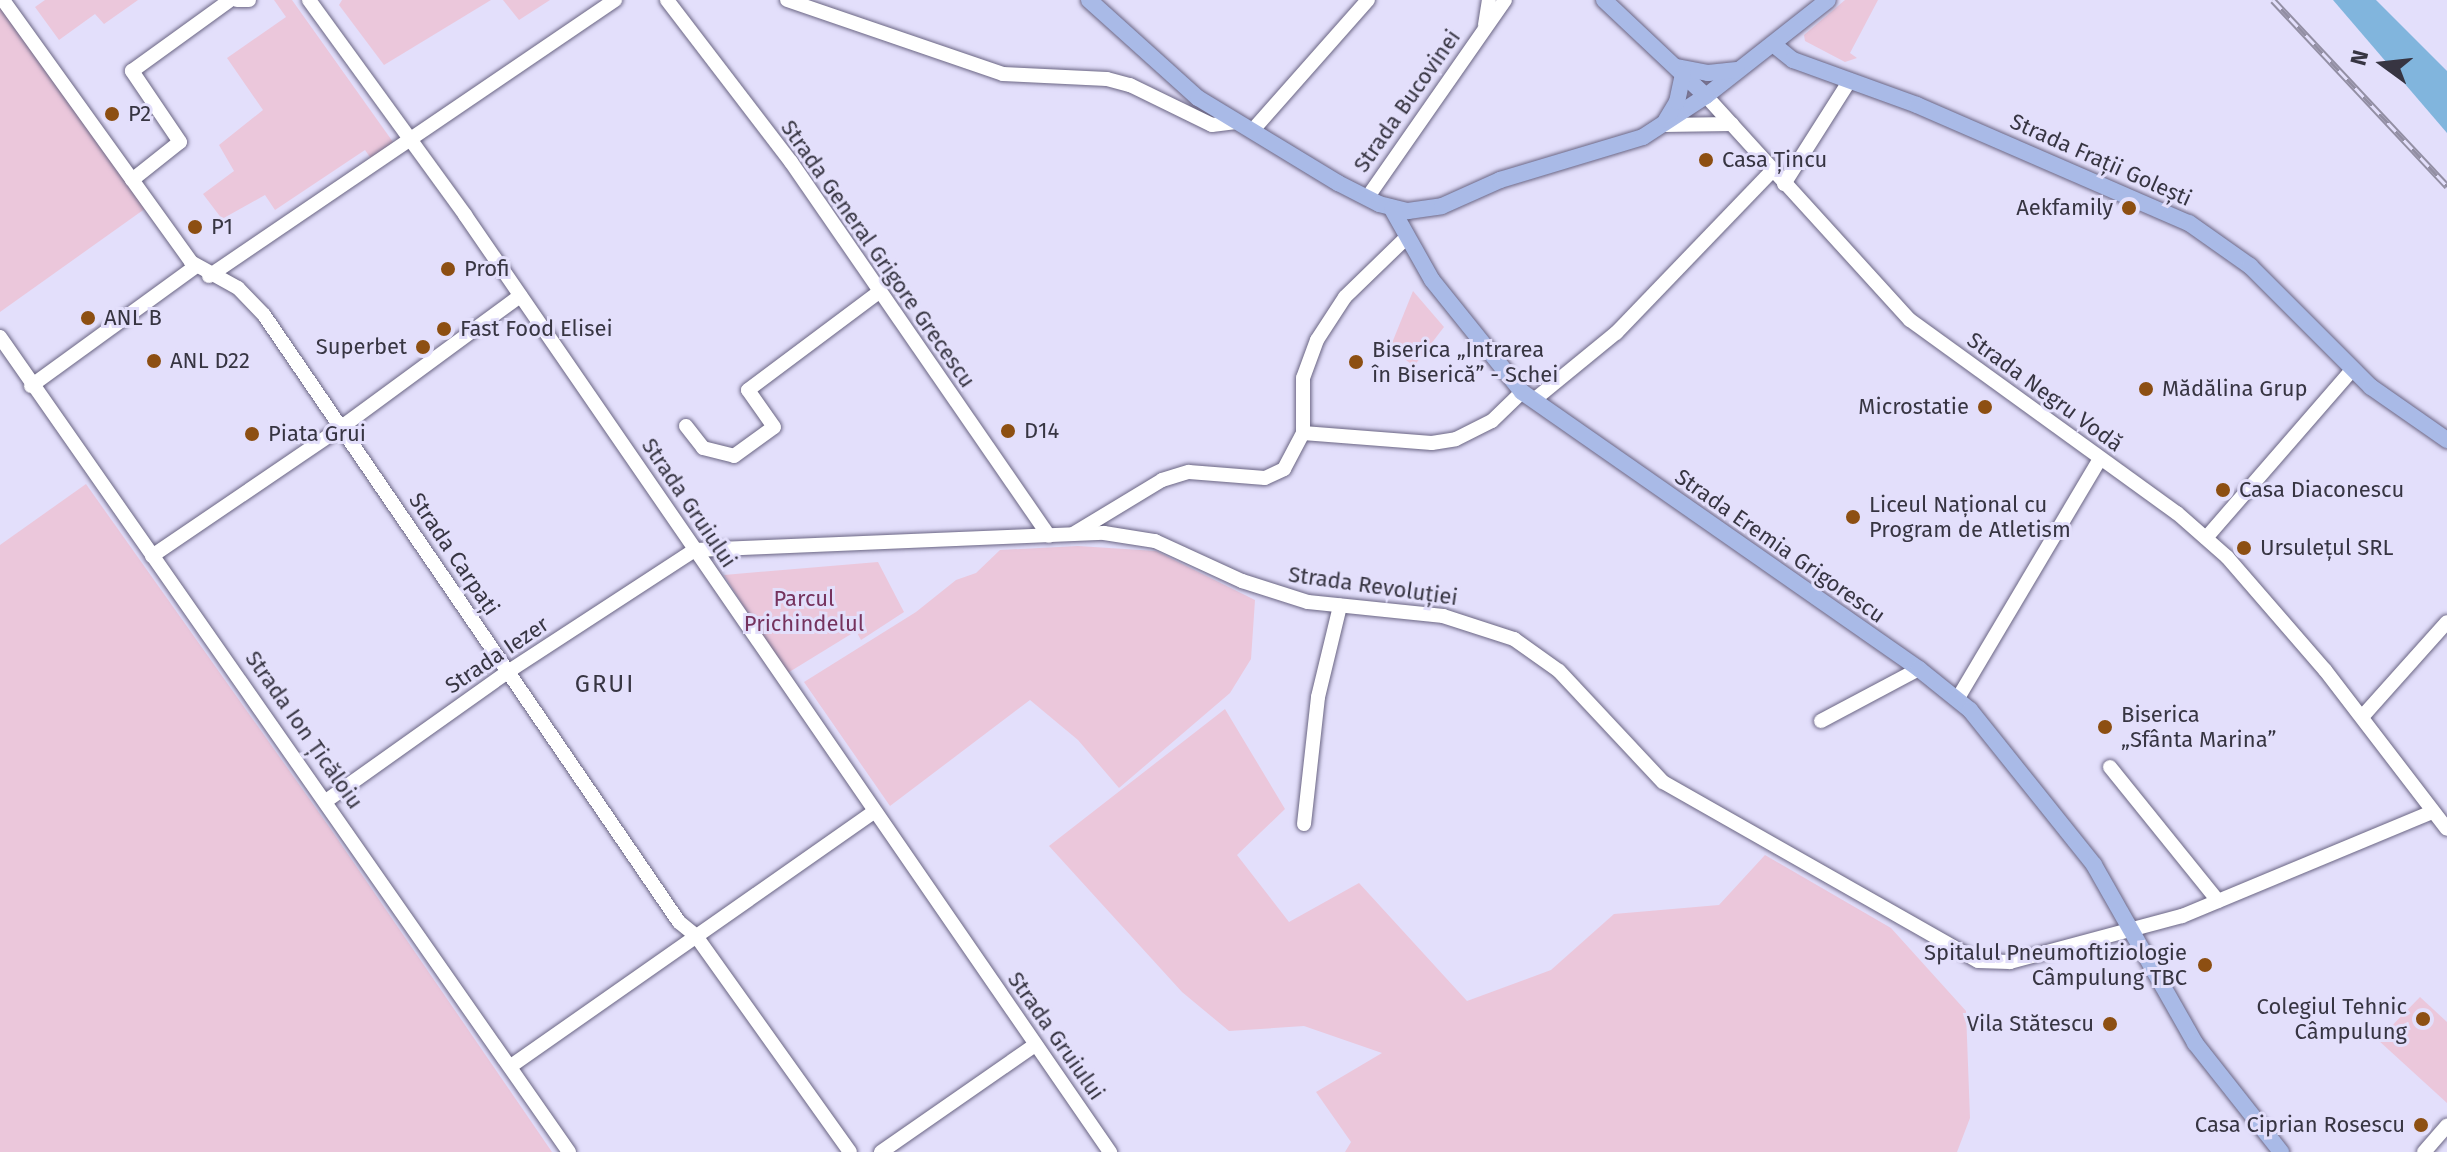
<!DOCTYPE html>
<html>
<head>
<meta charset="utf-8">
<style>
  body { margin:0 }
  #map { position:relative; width:2447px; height:1152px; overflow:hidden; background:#e3dffb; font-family:"Fira Sans",sans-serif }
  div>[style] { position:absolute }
  .green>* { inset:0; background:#ebc7db }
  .water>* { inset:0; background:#81b5dd }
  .roads { filter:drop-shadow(0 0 2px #6a6583) drop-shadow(0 0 2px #6a6583) }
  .minor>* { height:14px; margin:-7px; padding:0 7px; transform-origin:7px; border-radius:7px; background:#fff }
  .major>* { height:16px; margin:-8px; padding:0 8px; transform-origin:8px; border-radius:8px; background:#a9bae7 }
  .rail>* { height:7px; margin-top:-3.5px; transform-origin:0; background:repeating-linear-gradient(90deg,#e3dffb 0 12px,#938fa4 0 24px); box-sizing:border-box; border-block:2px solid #938fa4 }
  .dots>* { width:22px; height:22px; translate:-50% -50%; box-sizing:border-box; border:4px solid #e3dffb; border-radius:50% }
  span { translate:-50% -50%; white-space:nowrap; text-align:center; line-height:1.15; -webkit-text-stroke:6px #e3dffb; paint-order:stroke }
  .street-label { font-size:22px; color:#373542 }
  .poi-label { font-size:22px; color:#373542 }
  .left { translate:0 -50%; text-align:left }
  .right { translate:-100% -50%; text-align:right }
  .park-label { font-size:22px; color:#75325d }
  .neighbourhood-label { font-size:24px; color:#373542; letter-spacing:2px }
  .north { position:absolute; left:2343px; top:24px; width:80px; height:80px; -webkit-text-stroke:6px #e3dffb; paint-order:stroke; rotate:285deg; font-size:22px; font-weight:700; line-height:32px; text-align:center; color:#373542 }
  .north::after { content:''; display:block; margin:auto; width:28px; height:36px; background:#373542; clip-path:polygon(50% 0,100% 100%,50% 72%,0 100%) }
</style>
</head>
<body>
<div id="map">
  <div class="green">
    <div style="clip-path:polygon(45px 0,138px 0,104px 24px,95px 14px,59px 40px,35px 7px)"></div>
    <div style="clip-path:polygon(274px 0,292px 0,393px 142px,372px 160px,365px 150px,275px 210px,265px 195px,222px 219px,203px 194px,234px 171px,219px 145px,263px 110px,227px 58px,286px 17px)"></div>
    <div style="clip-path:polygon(342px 0,491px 0,384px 65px,339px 5px)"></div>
    <div style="clip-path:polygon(503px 0,550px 0,519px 20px)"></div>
    <div style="clip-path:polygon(1845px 0,1878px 0,1850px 53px,1857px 58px,1845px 62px,1805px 41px,1804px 35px)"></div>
    <div style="clip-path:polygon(0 4px,146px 208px,0 312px)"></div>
    <div style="clip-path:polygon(1413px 291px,1444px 327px,1414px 366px,1390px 348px)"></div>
    <div style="clip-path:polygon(86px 484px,330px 828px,552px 1152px,0 1152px,0 545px)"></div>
    <div style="clip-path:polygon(1078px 546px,1156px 551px,1255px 600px,1251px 659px,1230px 693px,1119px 788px,1078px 740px,1030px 700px,890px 806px,804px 682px,916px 612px,956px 580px,976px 573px,1000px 550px)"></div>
    <div style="clip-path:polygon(878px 562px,904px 612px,861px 640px,856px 631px,786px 674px,724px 575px)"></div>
    <div style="clip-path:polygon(1225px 709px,1285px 809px,1237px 855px,1289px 922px,1359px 883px,1467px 1001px,1551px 970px,1614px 914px,1719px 905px,1765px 855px,1891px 928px,1966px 1011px,1970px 1118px,1957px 1152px,1345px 1152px,1351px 1142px,1316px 1092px,1382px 1053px,1304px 1026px,1229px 1031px,1182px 992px,1049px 846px)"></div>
    <div style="clip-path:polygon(2420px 997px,2447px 1022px,2447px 1103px,2378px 1040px)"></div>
  </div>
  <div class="water">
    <div style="clip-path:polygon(2333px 0,2376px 0,2447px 71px,2447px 133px)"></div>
  </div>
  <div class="roads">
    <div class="minor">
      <div style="left:3px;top:0;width:322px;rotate:54.3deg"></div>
      <div style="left:191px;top:262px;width:54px;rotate:29deg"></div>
      <div style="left:238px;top:288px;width:37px;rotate:46deg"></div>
      <div style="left:264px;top:315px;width:735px;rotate:55.64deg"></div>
      <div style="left:679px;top:922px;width:22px;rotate:39deg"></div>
      <div style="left:696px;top:936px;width:265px;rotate:54.5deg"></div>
      <div style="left:237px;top:0;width:12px"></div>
      <div style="left:309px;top:0;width:266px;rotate:54deg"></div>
      <div style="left:465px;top:215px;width:1138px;rotate:55.46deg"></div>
      <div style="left:667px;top:0;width:204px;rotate:52.6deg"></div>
      <div style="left:791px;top:162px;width:454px;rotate:55.4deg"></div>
      <div style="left:787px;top:0;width:228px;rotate:18.9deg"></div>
      <div style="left:1003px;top:74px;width:104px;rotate:2.8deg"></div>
      <div style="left:1107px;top:79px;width:24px;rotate:15deg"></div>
      <div style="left:1130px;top:85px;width:91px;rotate:26deg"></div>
      <div style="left:1212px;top:125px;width:24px;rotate:-7deg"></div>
      <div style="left:1485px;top:25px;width:25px;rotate:-81deg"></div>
      <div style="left:1706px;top:96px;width:303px;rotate:47.7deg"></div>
      <div style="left:1910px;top:320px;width:329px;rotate:35.9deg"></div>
      <div style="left:2177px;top:513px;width:67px;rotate:41.3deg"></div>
      <div style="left:2227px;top:557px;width:150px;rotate:49.1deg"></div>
      <div style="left:2325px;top:670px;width:200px;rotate:52.5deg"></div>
      <div style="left:1663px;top:125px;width:69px;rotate:-0.8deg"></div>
      <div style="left:1252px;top:131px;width:175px;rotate:-48.5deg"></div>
      <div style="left:132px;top:180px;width:61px;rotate:-38.4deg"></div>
      <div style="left:180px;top:142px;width:86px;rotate:-124.1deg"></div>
      <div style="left:132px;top:71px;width:121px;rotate:-35.9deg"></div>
      <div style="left:1784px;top:184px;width:123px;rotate:-57.6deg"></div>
      <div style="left:1367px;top:198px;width:241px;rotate:-55.1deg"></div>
      <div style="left:209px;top:276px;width:491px;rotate:-34.2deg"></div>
      <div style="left:0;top:337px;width:994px;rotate:55.08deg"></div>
      <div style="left:31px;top:386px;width:204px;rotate:-36deg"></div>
      <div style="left:1534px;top:400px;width:106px;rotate:-39.3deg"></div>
      <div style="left:1616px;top:333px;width:225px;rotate:-46.1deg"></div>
      <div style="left:686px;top:426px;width:28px;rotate:52deg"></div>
      <div style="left:703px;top:448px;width:32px;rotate:14deg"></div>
      <div style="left:734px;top:456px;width:49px;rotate:-35.9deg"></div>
      <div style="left:774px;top:427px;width:45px;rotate:-125.1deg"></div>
      <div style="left:748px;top:390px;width:164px;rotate:-36.8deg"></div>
      <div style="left:1303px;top:433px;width:129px;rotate:4.4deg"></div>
      <div style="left:1432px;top:443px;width:24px;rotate:-9deg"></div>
      <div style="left:1456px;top:439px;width:40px;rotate:-26.6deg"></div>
      <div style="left:1492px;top:421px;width:42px;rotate:-44deg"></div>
      <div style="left:1073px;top:534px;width:104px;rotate:-31.2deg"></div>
      <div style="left:1162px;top:480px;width:28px;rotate:-17deg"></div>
      <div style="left:1189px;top:472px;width:76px;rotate:4.5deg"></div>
      <div style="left:1265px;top:478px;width:21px;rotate:-25deg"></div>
      <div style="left:1284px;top:469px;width:41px;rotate:-62.2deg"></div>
      <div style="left:1303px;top:433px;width:55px;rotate:-90deg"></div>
      <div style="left:1303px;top:378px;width:40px;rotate:-69.8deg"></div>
      <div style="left:1317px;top:340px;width:51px;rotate:-56.9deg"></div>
      <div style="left:1345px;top:297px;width:86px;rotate:-44.1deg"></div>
      <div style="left:2206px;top:538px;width:223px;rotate:-49deg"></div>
      <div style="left:152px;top:556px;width:231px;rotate:-34.2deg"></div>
      <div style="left:343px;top:426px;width:220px;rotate:-36.3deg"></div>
      <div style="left:1958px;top:698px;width:278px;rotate:-59.3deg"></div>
      <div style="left:2362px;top:717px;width:127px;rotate:-48.2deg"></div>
      <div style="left:1821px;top:721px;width:111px;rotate:-28deg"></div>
      <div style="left:2110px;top:767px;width:172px;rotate:51.1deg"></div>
      <div style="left:326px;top:801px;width:221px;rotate:-35.4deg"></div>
      <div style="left:506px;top:673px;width:225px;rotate:-33.1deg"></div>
      <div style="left:695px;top:550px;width:409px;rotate:-2.4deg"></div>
      <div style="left:1104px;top:533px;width:52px;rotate:8.9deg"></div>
      <div style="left:1155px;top:541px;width:96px;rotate:24.7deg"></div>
      <div style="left:1242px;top:581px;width:69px;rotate:17.7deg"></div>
      <div style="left:1308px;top:602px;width:136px;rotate:5.9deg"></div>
      <div style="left:1443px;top:616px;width:75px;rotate:17.9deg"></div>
      <div style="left:1514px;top:639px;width:55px;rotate:35.4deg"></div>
      <div style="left:1559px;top:671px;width:152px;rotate:46.9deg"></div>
      <div style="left:1663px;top:782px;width:362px;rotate:29.6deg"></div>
      <div style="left:1978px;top:961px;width:32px;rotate:2deg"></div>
      <div style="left:2010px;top:962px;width:178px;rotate:-15deg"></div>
      <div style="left:2182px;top:916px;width:271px;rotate:-22.6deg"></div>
      <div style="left:1304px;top:824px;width:128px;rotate:-83.7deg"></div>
      <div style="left:1318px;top:697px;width:94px;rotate:-76.4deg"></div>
      <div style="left:511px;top:1066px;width:441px;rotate:-35deg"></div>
      <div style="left:881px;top:1152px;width:188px;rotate:-34.8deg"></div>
      <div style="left:2424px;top:1152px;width:35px;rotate:-49deg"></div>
    </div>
    <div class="major">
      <div style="left:1089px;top:0;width:147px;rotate:42deg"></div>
      <div style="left:1198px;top:98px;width:164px;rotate:31.3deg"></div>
      <div style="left:1338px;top:183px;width:46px;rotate:27.1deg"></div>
      <div style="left:1379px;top:204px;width:30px;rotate:14deg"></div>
      <div style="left:1408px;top:211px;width:34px;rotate:-8deg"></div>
      <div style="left:1442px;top:206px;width:64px;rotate:-24.1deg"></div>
      <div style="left:1500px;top:180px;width:149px;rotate:-16.7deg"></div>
      <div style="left:1643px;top:137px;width:75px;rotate:-33.1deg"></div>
      <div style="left:1706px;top:96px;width:155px;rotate:-38.2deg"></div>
      <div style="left:1604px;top:0;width:140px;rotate:43.3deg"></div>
      <div style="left:1773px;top:44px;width:26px;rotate:39deg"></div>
      <div style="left:1793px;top:60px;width:132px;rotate:19.9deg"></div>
      <div style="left:1917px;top:105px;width:296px;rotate:23.5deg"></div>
      <div style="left:2189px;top:223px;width:75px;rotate:35.2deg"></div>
      <div style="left:2250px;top:266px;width:171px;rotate:45deg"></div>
      <div style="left:2371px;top:387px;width:93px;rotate:34.9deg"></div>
      <div style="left:1677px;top:67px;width:32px;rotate:11deg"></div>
      <div style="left:1708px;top:73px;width:29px;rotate:-6deg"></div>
      <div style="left:1666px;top:120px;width:21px;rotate:-59deg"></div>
      <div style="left:1677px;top:102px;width:29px;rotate:-78deg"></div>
      <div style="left:1392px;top:209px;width:81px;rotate:60.6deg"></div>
      <div style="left:1432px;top:280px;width:144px;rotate:51.2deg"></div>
      <div style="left:1522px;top:392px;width:484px;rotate:34.9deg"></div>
      <div style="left:1919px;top:669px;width:65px;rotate:38.8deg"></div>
      <div style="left:1970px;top:710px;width:198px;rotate:51.3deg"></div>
      <div style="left:2094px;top:865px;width:205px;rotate:60.4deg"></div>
      <div style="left:2195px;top:1043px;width:139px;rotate:51.7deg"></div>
    </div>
  </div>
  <div class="rail">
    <div style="left:2273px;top:0;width:255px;rotate:46.9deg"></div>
  </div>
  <div class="dots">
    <div style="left:112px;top:114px;background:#8d4f12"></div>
    <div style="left:1706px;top:160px;background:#8d4f12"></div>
    <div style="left:2129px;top:208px;background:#8d4f12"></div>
    <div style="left:195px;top:227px;background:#8d4f12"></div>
    <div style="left:448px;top:269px;background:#8d4f12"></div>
    <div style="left:88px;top:318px;background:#8d4f12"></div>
    <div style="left:444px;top:329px;background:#8d4f12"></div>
    <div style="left:423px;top:347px;background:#8d4f12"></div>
    <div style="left:154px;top:361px;background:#8d4f12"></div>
    <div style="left:1356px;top:362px;background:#8d4f12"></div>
    <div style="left:2146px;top:389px;background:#8d4f12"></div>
    <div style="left:1985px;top:407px;background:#8d4f12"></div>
    <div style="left:1008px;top:431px;background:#8d4f12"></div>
    <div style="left:252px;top:434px;background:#8d4f12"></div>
    <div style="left:2223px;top:490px;background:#8d4f12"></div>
    <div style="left:1853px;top:517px;background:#8d4f12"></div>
    <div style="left:2244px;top:548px;background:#8d4f12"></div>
    <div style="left:2105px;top:727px;background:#8d4f12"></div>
    <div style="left:2205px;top:965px;background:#8d4f12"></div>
    <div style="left:2423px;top:1019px;background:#8d4f12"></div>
    <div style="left:2110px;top:1024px;background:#8d4f12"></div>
    <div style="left:2421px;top:1125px;background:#8d4f12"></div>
  </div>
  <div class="street-label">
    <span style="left:1407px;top:101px;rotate:-55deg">Strada Bucovinei</span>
    <span style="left:2101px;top:160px;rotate:24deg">Strada Frații Golești</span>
    <span style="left:878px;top:254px;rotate:55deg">Strada General Grigore Grecescu</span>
    <span style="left:2045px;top:392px;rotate:36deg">Strada Negru Vodă</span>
    <span style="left:689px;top:503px;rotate:56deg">Strada Gruiului</span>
    <span style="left:1780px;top:546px;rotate:35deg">Strada Eremia Grigorescu</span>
    <span style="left:454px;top:554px;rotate:56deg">Strada Carpați</span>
    <span style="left:1373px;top:586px;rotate:8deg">Strada Revoluției</span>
    <span style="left:497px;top:655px;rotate:-34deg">Strada Iezer</span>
    <span style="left:304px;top:730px;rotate:55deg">Strada Ion Țicăloiu</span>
    <span style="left:1056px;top:1036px;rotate:55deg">Strada Gruiului</span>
  </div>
  <div class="poi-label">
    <span class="left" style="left:128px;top:114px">P2</span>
    <span class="left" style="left:1722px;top:160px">Casa Țincu</span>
    <span class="right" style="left:2113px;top:208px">Aekfamily</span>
    <span class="left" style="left:211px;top:227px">P1</span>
    <span class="left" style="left:464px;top:269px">Profi</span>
    <span class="left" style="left:104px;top:318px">ANL B</span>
    <span class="left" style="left:460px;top:329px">Fast Food Elisei</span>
    <span class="right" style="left:407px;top:347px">Superbet</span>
    <span class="left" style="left:1372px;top:362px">Biserica „Intrarea<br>în Biserică” - Schei</span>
    <span class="left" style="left:170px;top:361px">ANL D22</span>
    <span class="left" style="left:2162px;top:389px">Mădălina Grup</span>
    <span class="right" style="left:1969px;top:407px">Microstatie</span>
    <span class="left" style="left:1024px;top:431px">D14</span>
    <span class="left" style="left:268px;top:434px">Piata Grui</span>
    <span class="left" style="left:2239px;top:490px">Casa Diaconescu</span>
    <span class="left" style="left:1869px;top:517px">Liceul Național cu<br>Program de Atletism</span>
    <span class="left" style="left:2260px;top:548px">Ursulețul SRL</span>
    <span class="left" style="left:2121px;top:727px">Biserica<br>„Sfânta Marina”</span>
    <span class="right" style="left:2187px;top:965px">Spitalul Pneumoftiziologie<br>Câmpulung TBC</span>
    <span class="right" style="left:2407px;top:1019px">Colegiul Tehnic<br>Câmpulung</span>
    <span class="right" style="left:2094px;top:1024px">Vila Stătescu</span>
    <span class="right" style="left:2405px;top:1125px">Casa Ciprian Rosescu</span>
  </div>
  <div class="park-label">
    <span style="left:804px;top:611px">Parcul<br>Prichindelul</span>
  </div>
  <div class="neighbourhood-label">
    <span style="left:605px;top:685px">GRUI</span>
  </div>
  <div class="north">N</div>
</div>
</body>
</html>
